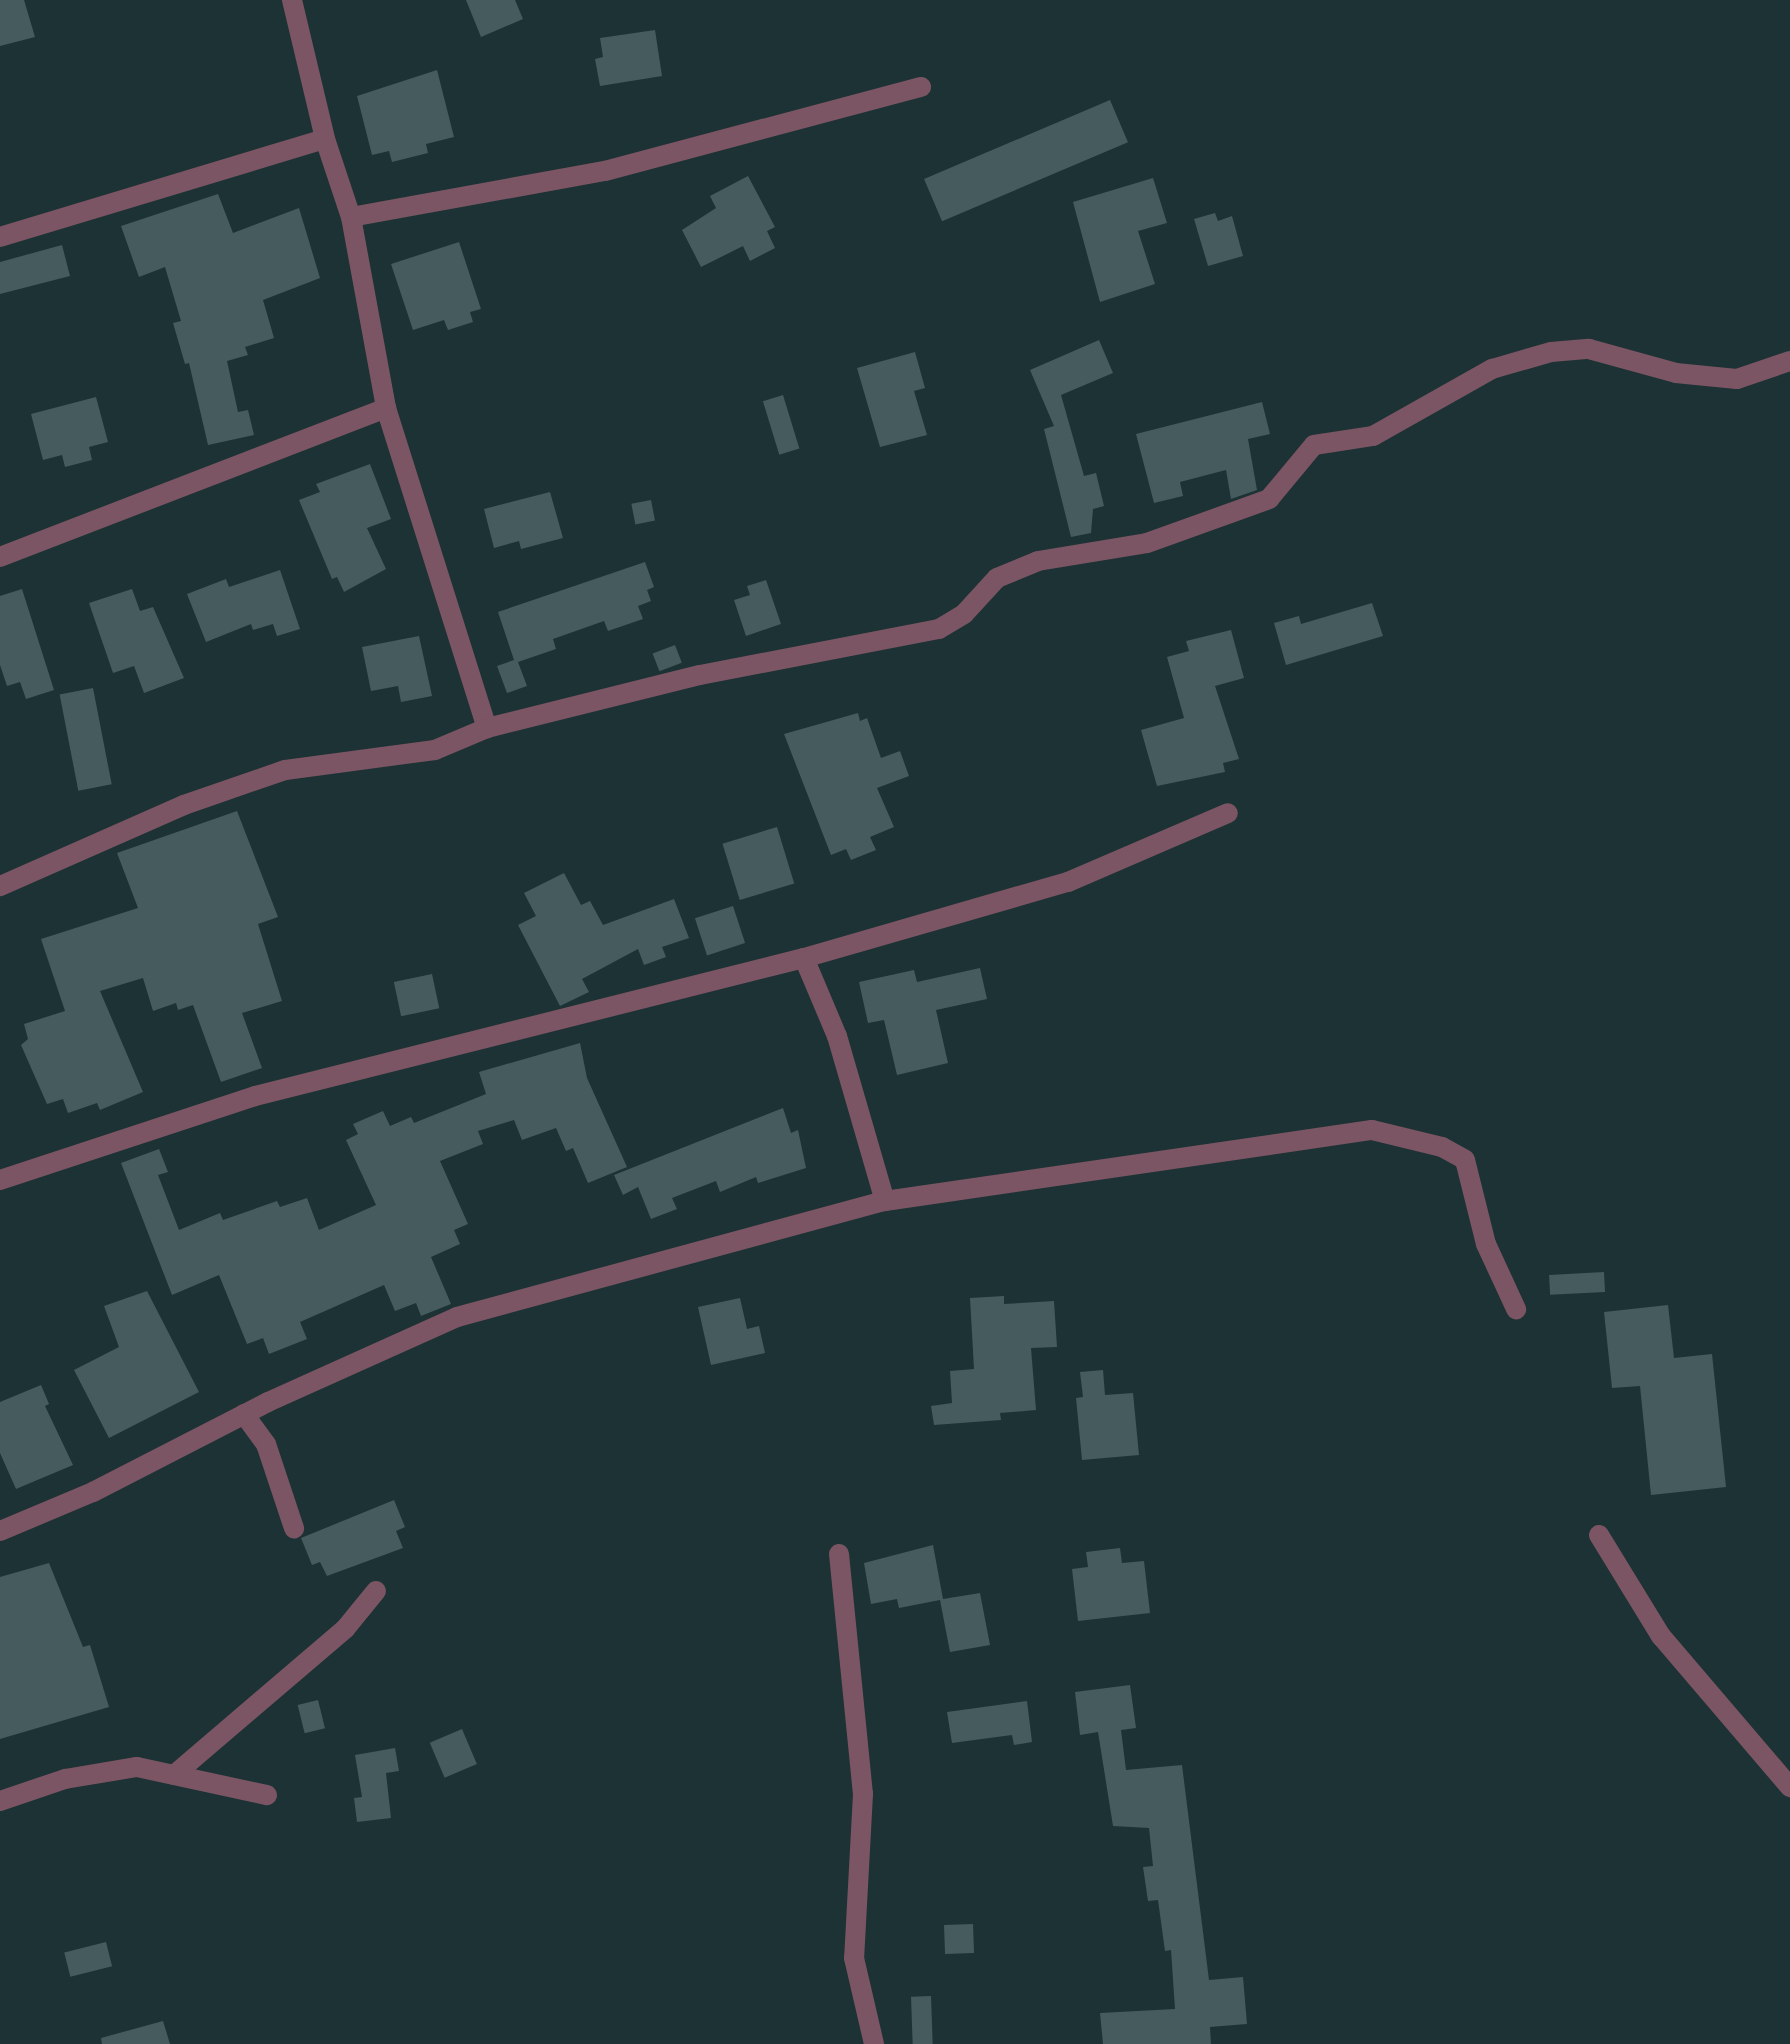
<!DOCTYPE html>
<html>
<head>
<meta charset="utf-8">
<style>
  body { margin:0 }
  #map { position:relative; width:1790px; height:2044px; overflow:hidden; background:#1d3234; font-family:Inter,sans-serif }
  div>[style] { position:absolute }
  .building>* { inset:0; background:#455b5d; transform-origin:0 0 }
  .minor>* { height:20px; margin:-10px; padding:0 10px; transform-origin:10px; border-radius:10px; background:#7b5564 }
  span { translate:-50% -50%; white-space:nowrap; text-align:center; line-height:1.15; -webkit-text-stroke:7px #14282a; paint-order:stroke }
</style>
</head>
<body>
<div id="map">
  <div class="building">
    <div style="clip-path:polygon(0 0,24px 0,35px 37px,0 46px)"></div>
    <div style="clip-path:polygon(466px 0,515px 0,523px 19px,481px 37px)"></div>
    <div style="clip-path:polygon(655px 30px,662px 76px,600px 86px,595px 59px,603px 57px,600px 38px)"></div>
    <div style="clip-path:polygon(437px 70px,454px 137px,426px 144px,428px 153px,392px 162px,389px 151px,372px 155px,357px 96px)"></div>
    <div style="left:1110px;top:100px;width:46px;height:202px;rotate:67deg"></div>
    <div style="clip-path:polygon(748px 176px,775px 227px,767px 231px,775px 248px,750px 261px,743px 246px,701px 267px,682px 230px,716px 208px,710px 196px)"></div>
    <div style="clip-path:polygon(1153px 178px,1167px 223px,1138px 231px,1155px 284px,1100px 302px,1073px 202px)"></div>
    <div style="clip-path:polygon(218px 194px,233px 233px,299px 208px,320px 278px,263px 300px,274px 338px,245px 347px,248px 355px,227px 361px,238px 412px,248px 410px,254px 435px,208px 445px,189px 363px,185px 364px,173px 323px,181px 321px,165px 267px,139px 277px,121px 226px)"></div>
    <div style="clip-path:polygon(1215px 213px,1218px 221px,1232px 216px,1243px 256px,1208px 266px,1194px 219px)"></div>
    <div style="clip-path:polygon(459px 242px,481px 309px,470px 312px,473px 322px,448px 330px,444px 320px,413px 330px,391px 264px)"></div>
    <div style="clip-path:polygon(62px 245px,70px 276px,0 294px,0 262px)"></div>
    <div style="clip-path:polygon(1099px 340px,1113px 373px,1061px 395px,1084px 476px,1096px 473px,1104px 506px,1093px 509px,1091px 533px,1071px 537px,1044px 429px,1054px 426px,1030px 370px)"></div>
    <div style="clip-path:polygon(915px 352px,925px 388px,914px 391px,927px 435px,880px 447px,857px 368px)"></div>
    <div style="left:783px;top:395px;width:56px;height:21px;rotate:73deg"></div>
    <div style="clip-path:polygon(96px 397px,108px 442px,89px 447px,92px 460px,65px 467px,62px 455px,43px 460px,31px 414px)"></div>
    <div style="clip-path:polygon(1262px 402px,1270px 434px,1248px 439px,1257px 490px,1231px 499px,1226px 470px,1180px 482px,1183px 496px,1154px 503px,1136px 434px)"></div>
    <div style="clip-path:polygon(370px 464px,391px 519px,367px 528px,386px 569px,344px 592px,337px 577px,332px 579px,299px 500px,320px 492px,316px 484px)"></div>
    <div style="clip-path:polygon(550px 492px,563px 538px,521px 549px,519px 541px,494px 548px,484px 509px)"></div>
    <div style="left:651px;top:500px;width:21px;height:20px;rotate:79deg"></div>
    <div style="clip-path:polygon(645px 562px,654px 587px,647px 590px,651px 601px,638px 606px,643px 619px,608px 631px,604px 621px,553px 639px,556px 649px,518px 662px,527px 686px,507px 693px,497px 666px,514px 660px,498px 612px)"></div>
    <div style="clip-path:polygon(280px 570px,300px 629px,277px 636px,273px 624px,253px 630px,251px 624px,206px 642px,187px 594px,226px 579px,229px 587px)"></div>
    <div style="clip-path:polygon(766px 580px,781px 624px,746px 636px,734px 600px,750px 595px,747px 586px)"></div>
    <div style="clip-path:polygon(22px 589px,54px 690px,26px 699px,20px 682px,7px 686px,0 665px,0 596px)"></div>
    <div style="clip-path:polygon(132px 589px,140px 611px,153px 607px,184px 678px,144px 693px,134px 666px,113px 673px,89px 603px)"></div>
    <div style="clip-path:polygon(1372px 603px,1383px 636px,1286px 665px,1274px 623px,1299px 616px,1301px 624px)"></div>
    <div style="clip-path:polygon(1231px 630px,1244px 678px,1215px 686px,1239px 759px,1223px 763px,1225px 772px,1157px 786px,1141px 730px,1184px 718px,1167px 657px,1189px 651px,1186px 641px)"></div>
    <div style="clip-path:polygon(419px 636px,432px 696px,401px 702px,398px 686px,371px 691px,362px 647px)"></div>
    <div style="left:675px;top:645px;width:19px;height:24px;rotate:69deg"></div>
    <div style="left:93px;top:688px;width:98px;height:34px;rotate:79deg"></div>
    <div style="clip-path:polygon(858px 713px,860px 721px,867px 718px,881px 758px,900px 751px,909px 776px,877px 788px,894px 827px,870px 837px,876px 850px,851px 860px,846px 849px,831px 855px,784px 734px)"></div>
    <div style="clip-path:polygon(237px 811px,278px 917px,258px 924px,282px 1001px,242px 1013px,262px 1068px,221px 1082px,193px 1005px,178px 1010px,176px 1003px,153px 1011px,143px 978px,100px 991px,143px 1092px,100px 1110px,97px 1103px,68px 1113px,63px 1099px,47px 1104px,21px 1045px,28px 1039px,24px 1024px,65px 1011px,41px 939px,138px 908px,117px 853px)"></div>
    <div style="left:777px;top:827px;width:59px;height:57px;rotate:73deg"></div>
    <div style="clip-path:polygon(564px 873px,581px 905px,590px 901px,603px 925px,674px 899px,689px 938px,662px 947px,666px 957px,644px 965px,638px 949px,582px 979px,589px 992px,560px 1006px,518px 925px,536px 916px,524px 893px)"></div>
    <div style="left:733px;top:906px;width:39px;height:40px;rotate:72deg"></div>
    <div style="clip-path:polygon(980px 968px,987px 999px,936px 1010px,948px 1063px,897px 1075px,884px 1020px,868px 1023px,859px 982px,914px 970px,917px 982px)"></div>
    <div style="left:432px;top:974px;width:35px;height:39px;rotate:78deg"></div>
    <div style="clip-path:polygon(580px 1043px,587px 1078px,627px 1167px,588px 1183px,573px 1148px,566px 1151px,556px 1128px,522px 1140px,514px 1120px,478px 1131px,483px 1144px,440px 1161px,468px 1224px,454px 1230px,460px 1244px,431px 1257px,451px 1304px,421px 1316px,416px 1303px,395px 1311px,384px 1285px,300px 1322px,307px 1339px,269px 1354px,263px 1338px,247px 1344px,219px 1275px,172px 1295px,121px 1163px,159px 1149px,168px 1172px,158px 1175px,179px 1230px,220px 1213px,223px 1220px,277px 1201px,280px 1207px,307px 1198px,319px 1230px,376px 1205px,346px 1140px,358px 1134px,353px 1124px,383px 1111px,390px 1126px,411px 1117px,414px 1123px,486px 1094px,479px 1072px)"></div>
    <div style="clip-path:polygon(783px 1108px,791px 1133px,798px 1130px,806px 1168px,758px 1183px,756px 1177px,720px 1192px,716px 1181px,672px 1198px,677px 1209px,651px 1219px,638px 1187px,623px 1195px,614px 1175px)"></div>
    <div style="left:1604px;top:1272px;width:20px;height:55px;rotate:87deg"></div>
    <div style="clip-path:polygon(147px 1291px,199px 1392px,109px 1438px,74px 1370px,119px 1347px,104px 1306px)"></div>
    <div style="clip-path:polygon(1004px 1296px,1004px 1304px,1054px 1301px,1057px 1347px,1031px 1348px,1036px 1410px,1000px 1413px,1001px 1420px,934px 1425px,931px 1406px,952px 1403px,950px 1371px,974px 1369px,970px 1298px)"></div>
    <div style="clip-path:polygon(740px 1298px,747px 1329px,759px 1326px,765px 1353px,711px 1365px,698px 1307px)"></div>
    <div style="clip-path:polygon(1668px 1305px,1674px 1358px,1712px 1354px,1726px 1487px,1651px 1495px,1640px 1386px,1612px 1388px,1604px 1312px)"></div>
    <div style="clip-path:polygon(1103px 1370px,1105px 1395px,1133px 1393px,1139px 1455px,1082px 1460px,1076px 1398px,1083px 1397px,1080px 1372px)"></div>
    <div style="clip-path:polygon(41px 1385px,49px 1404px,45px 1406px,73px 1465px,16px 1489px,0 1453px,0 1402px)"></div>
    <div style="clip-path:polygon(394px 1500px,405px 1527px,396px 1531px,403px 1548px,327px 1576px,320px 1562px,312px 1565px,301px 1538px)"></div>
    <div style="clip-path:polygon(933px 1545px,943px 1599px,980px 1593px,990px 1645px,950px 1652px,940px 1600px,899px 1608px,897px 1599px,871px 1604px,864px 1563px)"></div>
    <div style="clip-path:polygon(1120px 1548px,1122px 1563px,1144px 1561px,1150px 1613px,1078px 1621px,1072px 1569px,1088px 1567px,1086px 1552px)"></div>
    <div style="clip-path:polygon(49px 1563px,83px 1647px,90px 1645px,109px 1707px,0 1739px,0 1577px)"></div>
    <div style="clip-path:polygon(1130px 1685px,1136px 1728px,1121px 1730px,1126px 1770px,1182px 1765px,1209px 1980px,1243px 1977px,1247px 2024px,1210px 2027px,1211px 2044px,1103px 2044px,1100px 2013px,1175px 2009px,1171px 1950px,1165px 1951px,1158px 1900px,1148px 1901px,1143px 1867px,1153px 1866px,1149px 1828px,1113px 1826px,1098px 1732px,1080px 1735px,1075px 1692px)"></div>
    <div style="left:318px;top:1700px;width:29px;height:21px;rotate:76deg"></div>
    <div style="clip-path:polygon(1027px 1701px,1032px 1742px,1014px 1745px,1012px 1735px,952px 1743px,947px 1712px)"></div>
    <div style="left:462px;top:1729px;width:38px;height:35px;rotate:67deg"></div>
    <div style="clip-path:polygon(395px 1748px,399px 1771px,386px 1773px,391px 1818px,357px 1822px,354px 1798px,362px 1797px,355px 1755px)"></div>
    <div style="left:973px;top:1924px;width:29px;height:29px;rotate:88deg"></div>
    <div style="left:106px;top:1942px;width:25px;height:43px;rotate:76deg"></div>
    <div style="left:931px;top:1996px;width:48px;height:20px;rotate:88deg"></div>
    <div style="clip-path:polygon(163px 2021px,170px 2044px,102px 2044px,101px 2038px)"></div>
  </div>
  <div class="minor">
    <div style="left:292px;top:0;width:143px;rotate:76.6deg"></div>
    <div style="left:351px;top:217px;width:258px;rotate:-10.3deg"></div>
    <div style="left:605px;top:171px;width:327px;rotate:-14.9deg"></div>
    <div style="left:0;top:237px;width:339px;rotate:-16.8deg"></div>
    <div style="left:325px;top:139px;width:82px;rotate:71.6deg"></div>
    <div style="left:351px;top:217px;width:194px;rotate:79.6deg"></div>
    <div style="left:386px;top:408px;width:336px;rotate:72.5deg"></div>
    <div style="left:487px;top:728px;width:56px;rotate:157.1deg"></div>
    <div style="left:435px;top:750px;width:151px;rotate:172.4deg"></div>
    <div style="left:285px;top:770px;width:107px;rotate:160.9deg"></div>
    <div style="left:184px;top:805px;width:201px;rotate:156.2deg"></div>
    <div style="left:0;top:557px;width:414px;rotate:-21.1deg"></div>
    <div style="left:487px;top:728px;width:219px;rotate:-14deg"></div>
    <div style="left:700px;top:675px;width:243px;rotate:-10.9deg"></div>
    <div style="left:939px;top:629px;width:29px;rotate:-31deg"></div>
    <div style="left:964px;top:614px;width:49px;rotate:-47.5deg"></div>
    <div style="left:997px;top:578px;width:44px;rotate:-22.5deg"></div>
    <div style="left:1038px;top:561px;width:110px;rotate:-9.4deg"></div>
    <div style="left:1147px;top:543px;width:130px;rotate:-19.8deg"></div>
    <div style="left:1269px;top:499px;width:70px;rotate:-50.2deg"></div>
    <div style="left:1314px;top:445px;width:60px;rotate:-8.7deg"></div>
    <div style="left:1373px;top:436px;width:137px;rotate:-29.4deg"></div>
    <div style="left:1492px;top:369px;width:61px;rotate:-16.1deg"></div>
    <div style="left:1551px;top:352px;width:38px;rotate:-5deg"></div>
    <div style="left:1589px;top:349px;width:90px;rotate:15.4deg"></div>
    <div style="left:1676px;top:373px;width:61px;rotate:5.6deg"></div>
    <div style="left:1737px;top:379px;width:56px;rotate:-18.8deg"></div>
    <div style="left:804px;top:958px;width:275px;rotate:-16.1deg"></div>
    <div style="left:1068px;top:882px;width:174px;rotate:-23.3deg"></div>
    <div style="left:0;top:1180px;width:268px;rotate:-18.2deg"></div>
    <div style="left:255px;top:1096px;width:566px;rotate:-14.11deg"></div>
    <div style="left:804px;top:958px;width:85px;rotate:67.1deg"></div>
    <div style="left:837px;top:1036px;width:172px;rotate:73.8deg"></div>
    <div style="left:885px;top:1201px;width:492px;rotate:-8.3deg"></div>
    <div style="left:1372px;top:1130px;width:72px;rotate:13.7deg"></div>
    <div style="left:1442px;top:1147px;width:26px;rotate:29deg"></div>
    <div style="left:1465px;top:1160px;width:87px;rotate:76deg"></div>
    <div style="left:1486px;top:1244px;width:72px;rotate:65.2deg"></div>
    <div style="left:244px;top:1414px;width:37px;rotate:54deg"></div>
    <div style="left:266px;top:1444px;width:89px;rotate:71.6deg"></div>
    <div style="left:0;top:1531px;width:101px;rotate:-22.8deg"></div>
    <div style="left:93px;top:1492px;width:197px;rotate:-27.2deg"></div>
    <div style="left:268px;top:1402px;width:207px;rotate:-24.2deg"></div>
    <div style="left:457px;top:1317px;width:443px;rotate:-15.2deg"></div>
    <div style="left:1599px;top:1535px;width:119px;rotate:58.5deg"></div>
    <div style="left:1661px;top:1636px;width:199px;rotate:49.5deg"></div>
    <div style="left:839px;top:1554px;width:241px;rotate:84.3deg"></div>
    <div style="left:863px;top:1794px;width:164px;rotate:93.1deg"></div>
    <div style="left:854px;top:1958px;width:88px;rotate:76.9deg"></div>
    <div style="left:174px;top:1775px;width:225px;rotate:-40.5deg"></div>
    <div style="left:345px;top:1629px;width:49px;rotate:-50.8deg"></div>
    <div style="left:0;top:1801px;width:69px;rotate:-18.7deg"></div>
    <div style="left:65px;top:1779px;width:73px;rotate:-9.5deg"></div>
    <div style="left:137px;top:1767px;width:133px;rotate:12.2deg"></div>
  </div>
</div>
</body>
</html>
